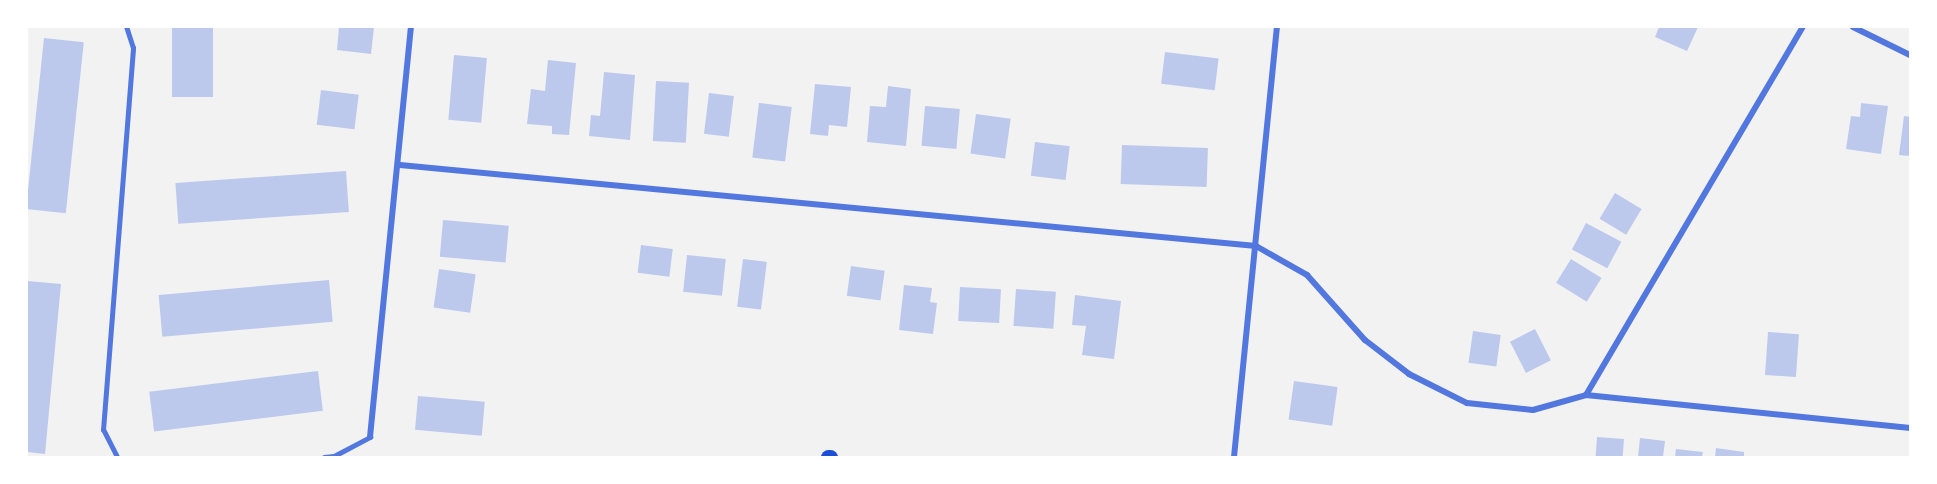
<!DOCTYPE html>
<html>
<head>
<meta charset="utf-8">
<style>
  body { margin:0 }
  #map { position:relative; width:1937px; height:484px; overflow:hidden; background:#f2f2f2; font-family:"Work Sans",sans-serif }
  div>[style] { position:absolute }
  .building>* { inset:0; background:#bdc9ec; transform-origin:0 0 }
  .service>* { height:4.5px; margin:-2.25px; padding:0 2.25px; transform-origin:2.25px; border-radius:2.25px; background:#5277de }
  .minor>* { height:6px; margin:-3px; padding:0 3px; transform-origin:3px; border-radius:3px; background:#5277de }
  .primary>* { height:15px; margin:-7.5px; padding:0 7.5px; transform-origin:7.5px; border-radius:7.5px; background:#1d4ed8 }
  span { translate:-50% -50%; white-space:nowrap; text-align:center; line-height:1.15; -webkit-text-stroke:4.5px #fff; paint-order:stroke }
  .frame { position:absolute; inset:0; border:28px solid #fff; pointer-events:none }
</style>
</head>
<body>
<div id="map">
  <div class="building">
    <div style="left:172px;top:27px;width:41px;height:70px"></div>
    <div style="clip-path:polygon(339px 27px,374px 27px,371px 54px,337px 50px)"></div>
    <div style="clip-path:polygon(1659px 27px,1698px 27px,1687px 51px,1655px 37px)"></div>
    <div style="left:44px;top:38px;width:40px;height:172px;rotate:6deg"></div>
    <div style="left:1165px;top:52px;width:54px;height:32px;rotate:7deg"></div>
    <div style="left:454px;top:55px;width:33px;height:65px;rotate:5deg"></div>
    <div style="clip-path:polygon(548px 60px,576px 63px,569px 135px,552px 134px,552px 126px,527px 124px,531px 89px,545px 91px)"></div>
    <div style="clip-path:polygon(604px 72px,635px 75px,630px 140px,589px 136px,591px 115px,600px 116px)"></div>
    <div style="left:656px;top:81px;width:33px;height:60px;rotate:3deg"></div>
    <div style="clip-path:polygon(815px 84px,851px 87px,847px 127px,829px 125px,828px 136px,810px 134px)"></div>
    <div style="clip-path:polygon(888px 86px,911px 89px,906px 146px,867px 142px,870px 106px,886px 107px)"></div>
    <div style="left:321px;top:90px;width:38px;height:35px;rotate:7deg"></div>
    <div style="left:709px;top:93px;width:25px;height:41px;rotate:7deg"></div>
    <div style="left:759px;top:103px;width:33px;height:55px;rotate:7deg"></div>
    <div style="clip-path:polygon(1861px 103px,1888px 106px,1881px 154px,1846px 149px,1851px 116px,1860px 117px)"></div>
    <div style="left:925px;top:106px;width:35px;height:40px;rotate:5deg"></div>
    <div style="left:976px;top:114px;width:35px;height:40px;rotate:8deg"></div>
    <div style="clip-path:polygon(1904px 116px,1910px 117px,1910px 156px,1899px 155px)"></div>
    <div style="left:1035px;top:142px;width:35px;height:34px;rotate:7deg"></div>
    <div style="left:1122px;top:145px;width:86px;height:39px;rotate:2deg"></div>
    <div style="left:346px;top:171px;width:41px;height:171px;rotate:86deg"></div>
    <div style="left:1615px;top:193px;width:31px;height:30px;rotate:31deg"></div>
    <div style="left:443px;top:220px;width:66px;height:37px;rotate:5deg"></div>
    <div style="left:1586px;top:223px;width:40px;height:30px;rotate:28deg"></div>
    <div style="left:641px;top:245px;width:32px;height:28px;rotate:7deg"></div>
    <div style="left:687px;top:255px;width:39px;height:37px;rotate:6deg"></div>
    <div style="left:743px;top:259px;width:24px;height:48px;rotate:7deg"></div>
    <div style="left:1571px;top:259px;width:36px;height:28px;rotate:32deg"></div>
    <div style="left:851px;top:266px;width:34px;height:30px;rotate:8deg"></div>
    <div style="left:439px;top:269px;width:37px;height:39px;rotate:8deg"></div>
    <div style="left:329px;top:280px;width:42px;height:171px;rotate:85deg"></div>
    <div style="clip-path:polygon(27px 281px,61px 284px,45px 454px,27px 452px)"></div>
    <div style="clip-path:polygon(904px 285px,932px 288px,930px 302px,937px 303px,933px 334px,899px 330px)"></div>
    <div style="left:960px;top:287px;width:41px;height:34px;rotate:3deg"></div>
    <div style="left:1016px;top:289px;width:40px;height:37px;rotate:4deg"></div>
    <div style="clip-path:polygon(1075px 295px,1121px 301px,1114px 359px,1082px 355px,1086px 326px,1072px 325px)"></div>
    <div style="left:1535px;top:329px;width:35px;height:28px;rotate:63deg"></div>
    <div style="left:1473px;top:331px;width:28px;height:32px;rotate:8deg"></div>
    <div style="left:1768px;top:332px;width:31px;height:43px;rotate:4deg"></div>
    <div style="left:318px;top:371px;width:40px;height:170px;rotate:83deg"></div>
    <div style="left:1294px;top:381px;width:44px;height:39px;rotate:8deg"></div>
    <div style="left:418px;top:396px;width:67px;height:34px;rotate:5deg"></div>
    <div style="left:1597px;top:437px;width:27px;height:20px;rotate:4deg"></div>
    <div style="clip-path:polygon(1640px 438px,1665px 441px,1663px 457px,1638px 457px)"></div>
    <div style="clip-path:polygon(1716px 448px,1744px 452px,1744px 457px,1715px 457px)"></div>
    <div style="clip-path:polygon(1676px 449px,1703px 452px,1702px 457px,1675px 457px)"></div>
  </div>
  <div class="service">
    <div style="left:117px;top:457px;width:30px;rotate:-117deg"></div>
    <div style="left:103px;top:430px;width:383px;rotate:-85.5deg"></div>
    <div style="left:133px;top:48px;width:22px;rotate:-108deg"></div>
    <div style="left:324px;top:457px;width:10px;rotate:-6deg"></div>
    <div style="left:334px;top:456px;width:41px;rotate:-27.8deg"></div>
  </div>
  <div class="minor">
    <div style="left:1853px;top:27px;width:64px;rotate:26.2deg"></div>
    <div style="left:400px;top:165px;width:860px;rotate:5.41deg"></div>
    <div style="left:1256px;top:246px;width:59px;rotate:29.6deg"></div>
    <div style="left:1307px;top:275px;width:87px;rotate:48.3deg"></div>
    <div style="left:1365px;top:340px;width:56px;rotate:37.7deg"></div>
    <div style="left:1409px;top:374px;width:65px;rotate:26.6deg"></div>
    <div style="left:1467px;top:403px;width:66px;rotate:6.1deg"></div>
    <div style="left:1533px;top:410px;width:55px;rotate:-15.8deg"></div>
    <div style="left:1586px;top:395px;width:326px;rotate:5.8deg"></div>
    <div style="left:1586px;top:395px;width:427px;rotate:-59.5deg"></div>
    <div style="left:370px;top:437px;width:412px;rotate:-84.3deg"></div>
    <div style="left:1234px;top:457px;width:432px;rotate:-84.3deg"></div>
  </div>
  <div class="primary">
    <div style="left:828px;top:457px;width:2px"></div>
  </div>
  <div class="frame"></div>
</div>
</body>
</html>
